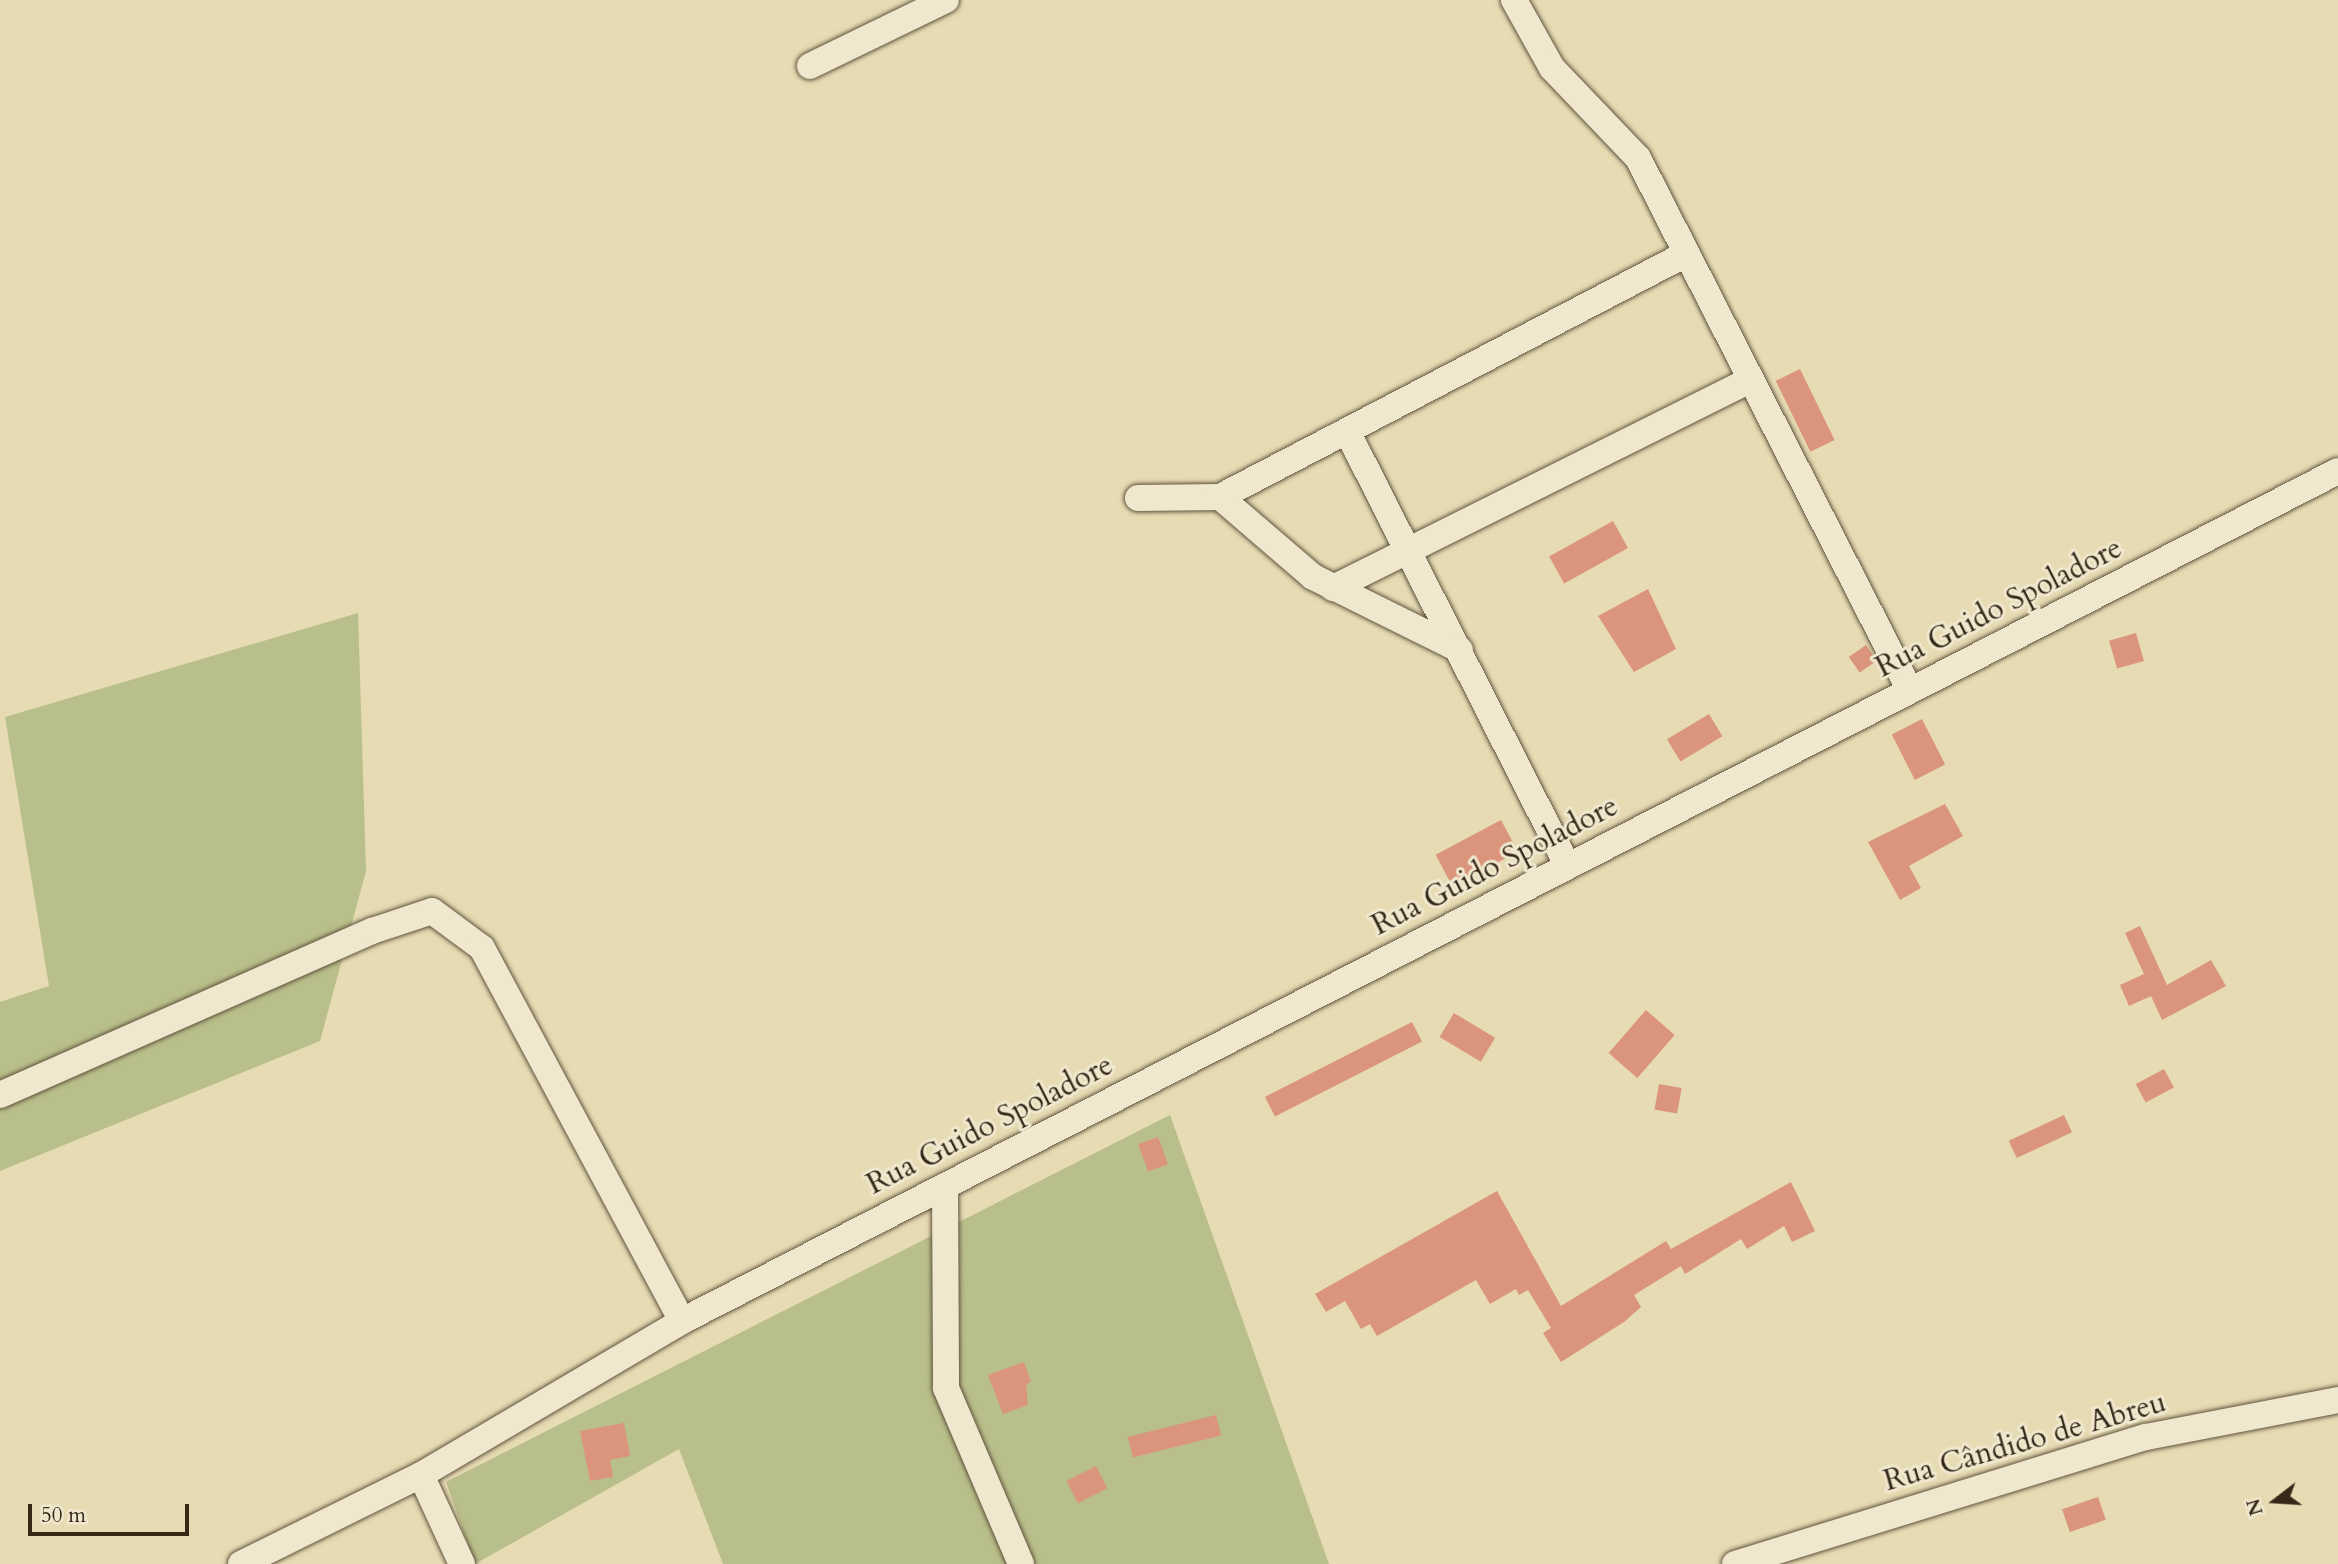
<!DOCTYPE html>
<html>
<head>
<meta charset="utf-8">
<style>
  body { margin:0 }
  #map { position:relative; width:2338px; height:1564px; overflow:hidden; background:#e6dbb3; font-family:Cardo,serif }
  div>[style] { position:absolute }
  .green>* { inset:0; background:#b9bf8a }
  .building>* { inset:0; background:#db957c; transform-origin:0 0 }
  .roads { filter:drop-shadow(0 0 2px #62543f) drop-shadow(0 0 2px #62543f) }
  .minor>* { height:26px; margin:-13px; padding:0 13px; transform-origin:13px; border-radius:13px; background:#efe8ce }
  span { translate:-50% -50%; white-space:nowrap; text-align:center; line-height:1.15; -webkit-text-stroke:6px #efe8ce; paint-order:stroke }
  .street-label { font-size:30px; color:#362718 }
  .north { position:absolute; left:2240px; top:1466px; width:70px; height:70px; -webkit-text-stroke:5px #efe8ce; paint-order:stroke; rotate:253deg; font-size:19px; font-weight:700; line-height:28px; text-align:center; color:#362718 }
  .north::after { content:''; display:block; margin:auto; width:24px; height:32px; background:#362718; clip-path:polygon(50% 0,100% 100%,50% 72%,0 100%) }
  .scale { position:absolute; left:28px; top:1504px; width:161px; height:32px; box-sizing:border-box; border:4px solid #362718; border-top:0; padding-left:9px; font-size:21px; line-height:24px; white-space:nowrap; color:#362718; -webkit-text-stroke:5px #efe8ce; paint-order:stroke }
</style>
</head>
<body>
<div id="map">
  <div class="green">
    <div style="clip-path:polygon(358px 613px,366px 871px,320px 1041px,0 1171px,0 1002px,49px 986px,5px 717px)"></div>
    <div style="clip-path:polygon(1170px 1115px,1329px 1564px,723px 1564px,679px 1449px,475px 1564px,446px 1482px)"></div>
  </div>
  <div class="building">
    <div style="left:1800px;top:369px;width:79px;height:27px;rotate:64deg"></div>
    <div style="left:1613px;top:521px;width:31px;height:73px;rotate:61deg"></div>
    <div style="clip-path:polygon(1648px 589px,1676px 649px,1634px 672px,1598px 616px)"></div>
    <div style="left:2136px;top:633px;width:29px;height:28px;rotate:74deg"></div>
    <div style="left:1866px;top:645px;width:19px;height:21px;rotate:55deg"></div>
    <div style="left:1709px;top:714px;width:26px;height:49px;rotate:59deg"></div>
    <div style="left:1922px;top:719px;width:51px;height:34px;rotate:63deg"></div>
    <div style="clip-path:polygon(1945px 804px,1963px 836px,1909px 866px,1921px 888px,1900px 900px,1868px 842px)"></div>
    <div style="left:1501px;top:820px;width:36px;height:74px;rotate:62deg"></div>
    <div style="clip-path:polygon(2140px 926px,2167px 985px,2211px 960px,2226px 986px,2162px 1020px,2151px 996px,2129px 1006px,2120px 985px,2144px 974px,2125px 933px)"></div>
    <div style="left:1646px;top:1010px;width:38px;height:57px;rotate:41deg"></div>
    <div style="left:1454px;top:1013px;width:48px;height:28px;rotate:31deg"></div>
    <div style="left:1412px;top:1022px;width:22px;height:165px;rotate:63deg"></div>
    <div style="left:2164px;top:1069px;width:21px;height:32px;rotate:62deg"></div>
    <div style="left:1659px;top:1084px;width:23px;height:26px;rotate:10deg"></div>
    <div style="left:2064px;top:1115px;width:19px;height:61px;rotate:65deg"></div>
    <div style="left:1158px;top:1137px;width:29px;height:21px;rotate:70deg"></div>
    <div style="clip-path:polygon(1791px 1182px,1815px 1231px,1792px 1242px,1784px 1226px,1747px 1249px,1741px 1239px,1685px 1274px,1681px 1266px,1634px 1295px,1641px 1307px,1624px 1322px,1561px 1362px,1543px 1333px,1551px 1328px,1528px 1290px,1519px 1295px,1516px 1289px,1490px 1304px,1476px 1280px,1377px 1336px,1370px 1324px,1361px 1329px,1345px 1301px,1326px 1312px,1315px 1294px,1497px 1191px,1561px 1306px,1666px 1241px,1671px 1249px)"></div>
    <div style="clip-path:polygon(1024px 1362px,1031px 1382px,1026px 1384px,1028px 1405px,1003px 1414px,988px 1375px)"></div>
    <div style="left:1216px;top:1415px;width:21px;height:91px;rotate:76deg"></div>
    <div style="clip-path:polygon(624px 1423px,630px 1456px,610px 1460px,613px 1477px,590px 1481px,580px 1431px)"></div>
    <div style="left:1096px;top:1466px;width:25px;height:33px;rotate:63deg"></div>
    <div style="left:2098px;top:1497px;width:24px;height:38px;rotate:71deg"></div>
  </div>
  <div class="roads">
    <div class="minor">
      <div style="left:1514px;top:0;width:78px;rotate:60.8deg"></div>
      <div style="left:1552px;top:68px;width:124px;rotate:46.3deg"></div>
      <div style="left:1638px;top:158px;width:598px;rotate:62.96deg"></div>
      <div style="left:810px;top:66px;width:151px;rotate:-25.9deg"></div>
      <div style="left:1347px;top:431px;width:488px;rotate:63.1deg"></div>
      <div style="left:1220px;top:497px;width:526px;rotate:-27.54deg"></div>
      <div style="left:1138px;top:498px;width:82px;rotate:-0.7deg"></div>
      <div style="left:1220px;top:497px;width:123px;rotate:40.7deg"></div>
      <div style="left:1313px;top:577px;width:164px;rotate:26.4deg"></div>
      <div style="left:1333px;top:588px;width:465px;rotate:-26.5deg"></div>
      <div style="left:0;top:1095px;width:407px;rotate:-23.8deg"></div>
      <div style="left:372px;top:931px;width:63px;rotate:-18.4deg"></div>
      <div style="left:432px;top:911px;width:62px;rotate:36.5deg"></div>
      <div style="left:482px;top:948px;width:423px;rotate:61.8deg"></div>
      <div style="left:945px;top:1186px;width:202px;rotate:89.7deg"></div>
      <div style="left:946px;top:1388px;width:191px;rotate:66.9deg"></div>
      <div style="left:421px;top:1475px;width:98px;rotate:65.3deg"></div>
      <div style="left:241px;top:1564px;width:201px;rotate:-26.3deg"></div>
      <div style="left:421px;top:1475px;width:303px;rotate:-30.5deg"></div>
      <div style="left:682px;top:1321px;width:1861px;rotate:-27.17deg"></div>
      <div style="left:1735px;top:1564px;width:430px;rotate:-17.2deg"></div>
      <div style="left:2146px;top:1437px;width:196px;rotate:-10.9deg"></div>
    </div>
  </div>
  <div class="street-label">
    <span style="left:1999px;top:608px;rotate:-27deg">Rua Guido Spoladore</span>
    <span style="left:1495px;top:866px;rotate:-27deg">Rua Guido Spoladore</span>
    <span style="left:990px;top:1125px;rotate:-27deg">Rua Guido Spoladore</span>
    <span style="left:2025px;top:1442px;rotate:-16deg">Rua Cândido de Abreu</span>
  </div>
  <div class="north">N</div>
  <div class="scale">50 m</div>
</div>
</body>
</html>
